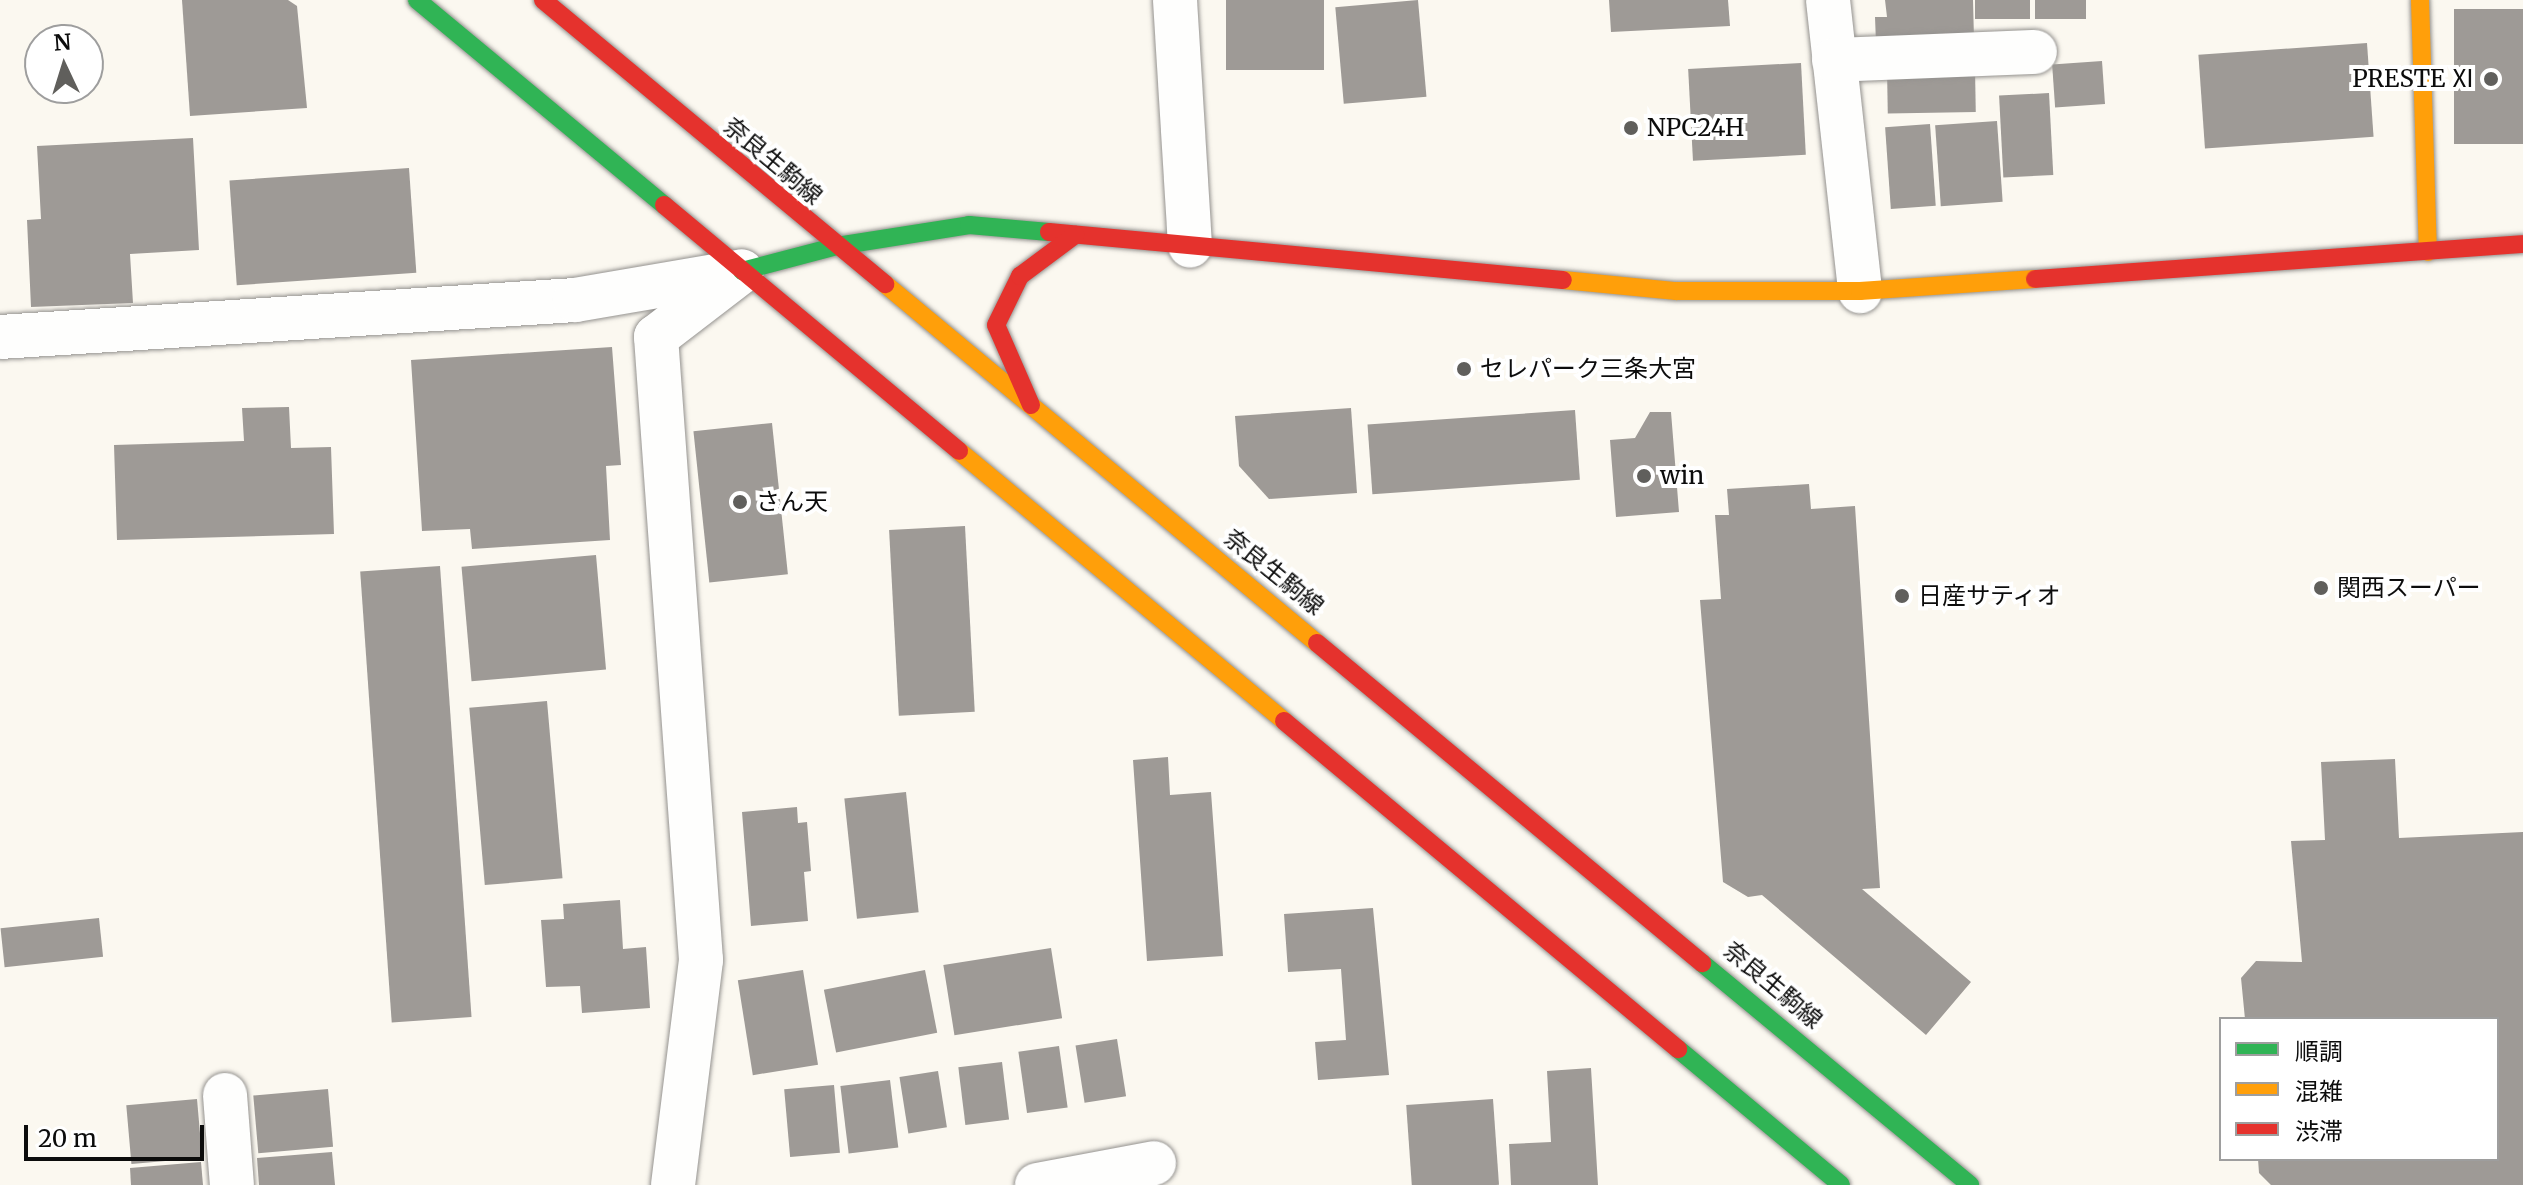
<!DOCTYPE html>
<html>
<head>
<meta charset="utf-8">
<style>
  body { margin:0 }
  #map { position:relative; width:2523px; height:1185px; overflow:hidden; background:#fbf8f0; font-family:Merriweather,"Noto Sans JP",serif }
  div>[style] { position:absolute }
  .building>* { inset:0; background:#9e9a96; transform-origin:0 0 }
  .roads { filter:drop-shadow(0 0 2px #94928f) drop-shadow(0 0 2px #94928f) }
  .street>* { height:44px; margin:-22px; padding:0 22px; transform-origin:22px; border-radius:22px; background:#fefefd }
  .fast>* { height:18px; margin:-9px; padding:0 9px; transform-origin:9px; border-radius:9px; background:#30b455 }
  .slow>* { height:18px; margin:-9px; padding:0 9px; transform-origin:9px; border-radius:9px; background:#ff9f0a }
  .jam>* { height:18px; margin:-9px; padding:0 9px; transform-origin:9px; border-radius:9px; background:#e5322d }
  .dots>* { width:22px; height:22px; translate:-50% -50%; box-sizing:border-box; border:4px solid #fff; border-radius:50% }
  span { translate:-50% -50%; white-space:nowrap; text-align:center; line-height:1.15; -webkit-text-stroke:8px #fff; paint-order:stroke }
  .poi-label { font-size:24px; color:#0c0c0c }
  .right { translate:-100% -50%; text-align:right }
  .left { translate:0 -50%; text-align:left }
  .street-label { font-size:24px; color:#0c0c0c }
  .legend { position:absolute; left:2219px; top:1017px; width:280px; height:144px; box-sizing:border-box; background:#fff; border:2px solid #9e9e9e; margin:0; padding:10px 14px; list-style:none; font-size:24px; color:#0c0c0c }
  .legend li { display:flex; align-items:center; gap:16px; height:40px }
  .legend b { width:40px; border:2px solid #9e9e9e }
  .north { position:absolute; left:24px; top:24px; width:80px; height:80px; box-sizing:border-box; background:#fff; border:2px solid #9e9e9e; border-radius:50%; rotate:356deg; font-size:22px; font-weight:700; line-height:32px; text-align:center; color:#0c0c0c }
  .north::after { content:''; display:block; margin:auto; width:28px; height:36px; background:#605f5c; clip-path:polygon(50% 0,100% 100%,50% 72%,0 100%) }
  .scale { position:absolute; left:24px; top:1125px; width:180px; height:36px; box-sizing:border-box; border:4px solid #0c0c0c; border-top:0; padding-left:10px; font-size:24px; line-height:28px; white-space:nowrap; color:#0c0c0c; -webkit-text-stroke:6px #fff; paint-order:stroke }
</style>
</head>
<body>
<div id="map">
  <div class="building">
    <div style="clip-path:polygon(182px 0,288px 0,297px 6px,307px 108px,190px 116px)"></div>
    <div style="left:1226px;top:0;width:98px;height:70px"></div>
    <div style="left:1418px;top:0;width:97px;height:83px;rotate:85deg"></div>
    <div style="clip-path:polygon(1609px 0,1728px 0,1730px 26px,1611px 32px)"></div>
    <div style="clip-path:polygon(1885px 0,1973px 0,1974px 39px,1876px 43px,1875px 17px,1887px 17px)"></div>
    <div style="left:1975px;top:0;width:55px;height:19px"></div>
    <div style="left:2035px;top:0;width:51px;height:19px"></div>
    <div style="left:2523px;top:9px;width:135px;height:69px;rotate:90deg"></div>
    <div style="left:2367px;top:43px;width:94px;height:169px;rotate:86deg"></div>
    <div style="left:2102px;top:61px;width:43px;height:50px;rotate:86deg"></div>
    <div style="left:1801px;top:63px;width:92px;height:113px;rotate:87deg"></div>
    <div style="left:1975px;top:68px;width:44px;height:88px;rotate:89deg"></div>
    <div style="left:2049px;top:93px;width:82px;height:50px;rotate:87deg"></div>
    <div style="left:1997px;top:121px;width:81px;height:62px;rotate:86deg"></div>
    <div style="left:1930px;top:124px;width:82px;height:45px;rotate:86deg"></div>
    <div style="clip-path:polygon(193px 138px,199px 250px,130px 254px,133px 303px,31px 307px,27px 220px,41px 219px,37px 146px)"></div>
    <div style="left:409px;top:168px;width:105px;height:180px;rotate:86deg"></div>
    <div style="clip-path:polygon(612px 347px,621px 465px,606px 466px,610px 540px,472px 549px,470px 529px,422px 531px,411px 360px)"></div>
    <div style="clip-path:polygon(289px 407px,291px 448px,331px 447px,334px 534px,117px 540px,114px 445px,244px 441px,242px 408px)"></div>
    <div style="clip-path:polygon(1351px 408px,1357px 493px,1269px 499px,1239px 466px,1235px 416px)"></div>
    <div style="left:1575px;top:410px;width:70px;height:208px;rotate:86deg"></div>
    <div style="clip-path:polygon(1650px 412px,1671px 412px,1679px 512px,1616px 517px,1610px 440px,1635px 438px)"></div>
    <div style="left:772px;top:423px;width:152px;height:79px;rotate:84deg"></div>
    <div style="clip-path:polygon(1809px 484px,1811px 509px,1855px 506px,1880px 888px,1862px 889px,1971px 982px,1926px 1035px,1762px 895px,1748px 897px,1723px 882px,1700px 600px,1721px 599px,1715px 515px,1729px 515px,1727px 489px)"></div>
    <div style="left:965px;top:526px;width:186px;height:76px;rotate:87deg"></div>
    <div style="left:596px;top:555px;width:115px;height:135px;rotate:85deg"></div>
    <div style="left:440px;top:566px;width:452px;height:80px;rotate:86deg"></div>
    <div style="left:547px;top:701px;width:178px;height:78px;rotate:85deg"></div>
    <div style="clip-path:polygon(1168px 757px,1170px 795px,1211px 792px,1223px 956px,1147px 961px,1133px 760px)"></div>
    <div style="clip-path:polygon(2395px 759px,2399px 838px,2523px 832px,2523px 1185px,2271px 1185px,2259px 1173px,2258px 1159px,2497px 1159px,2497px 1019px,2245px 1019px,2241px 978px,2256px 961px,2302px 962px,2291px 841px,2325px 840px,2321px 762px)"></div>
    <div style="left:906px;top:792px;width:121px;height:62px;rotate:84deg"></div>
    <div style="clip-path:polygon(797px 807px,798px 823px,807px 822px,811px 871px,804px 872px,808px 921px,751px 926px,742px 812px)"></div>
    <div style="clip-path:polygon(620px 900px,623px 949px,646px 947px,650px 1008px,582px 1013px,580px 986px,546px 987px,541px 920px,564px 919px,563px 904px)"></div>
    <div style="clip-path:polygon(1373px 908px,1389px 1075px,1318px 1080px,1315px 1042px,1346px 1040px,1341px 969px,1288px 972px,1284px 914px)"></div>
    <div style="left:99px;top:918px;width:39px;height:99px;rotate:84deg"></div>
    <div style="left:1051px;top:948px;width:71px;height:109px;rotate:81deg"></div>
    <div style="left:803px;top:970px;width:96px;height:66px;rotate:81deg"></div>
    <div style="left:925px;top:970px;width:64px;height:103px;rotate:79deg"></div>
    <div style="left:1117px;top:1039px;width:58px;height:42px;rotate:81deg"></div>
    <div style="left:1059px;top:1046px;width:62px;height:41px;rotate:82deg"></div>
    <div style="left:1002px;top:1062px;width:58px;height:44px;rotate:83deg"></div>
    <div style="clip-path:polygon(1591px 1068px,1598px 1185px,1511px 1185px,1509px 1144px,1551px 1142px,1547px 1071px)"></div>
    <div style="left:938px;top:1071px;width:57px;height:39px;rotate:81deg"></div>
    <div style="left:890px;top:1080px;width:68px;height:50px;rotate:83deg"></div>
    <div style="left:834px;top:1085px;width:68px;height:50px;rotate:85deg"></div>
    <div style="left:328px;top:1089px;width:58px;height:75px;rotate:85deg"></div>
    <div style="left:197px;top:1099px;width:59px;height:71px;rotate:85deg"></div>
    <div style="left:1493px;top:1099px;width:86px;height:87px;rotate:86deg"></div>
    <div style="clip-path:polygon(332px 1152px,335px 1185px,259px 1185px,257px 1158px)"></div>
    <div style="clip-path:polygon(201px 1162px,203px 1185px,131px 1185px,130px 1168px)"></div>
  </div>
  <div class="roads">
    <div class="street">
      <div style="left:1175px;top:0;width:246px;rotate:86.5deg"></div>
      <div style="left:1828px;top:0;width:293px;rotate:83.7deg"></div>
      <div style="left:1834px;top:60px;width:201px;rotate:-2.3deg"></div>
      <div style="left:0;top:337px;width:576px;rotate:-3.68deg"></div>
      <div style="left:575px;top:300px;width:165px;rotate:-9.7deg"></div>
      <div style="left:225px;top:1095px;width:90px;rotate:85.6deg"></div>
      <div style="left:673px;top:1185px;width:227px;rotate:-82.9deg"></div>
      <div style="left:701px;top:960px;width:625px;rotate:-94.13deg"></div>
      <div style="left:656px;top:337px;width:108px;rotate:-37.5deg"></div>
      <div style="left:1037px;top:1185px;width:119px;rotate:-10.6deg"></div>
    </div>
    <div class="fast">
      <div style="left:417px;top:0;width:321px;rotate:39.7deg"></div>
      <div style="left:742px;top:271px;width:98px;rotate:-14.7deg"></div>
      <div style="left:837px;top:246px;width:134px;rotate:-9deg"></div>
      <div style="left:969px;top:225px;width:80px;rotate:5deg"></div>
      <div style="left:1702px;top:963px;width:348px;rotate:39.6deg"></div>
      <div style="left:1678px;top:1049px;width:212px;rotate:39.8deg"></div>
    </div>
    <div class="slow">
      <div style="left:2420px;top:0;width:252px;rotate:88.2deg"></div>
      <div style="left:1563px;top:280px;width:114px;rotate:5.6deg"></div>
      <div style="left:1676px;top:291px;width:184px"></div>
      <div style="left:1860px;top:291px;width:175px;rotate:-3.9deg"></div>
      <div style="left:885px;top:284px;width:562px;rotate:39.73deg"></div>
      <div style="left:959px;top:451px;width:423px;rotate:39.7deg"></div>
    </div>
    <div class="jam">
      <div style="left:543px;top:0;width:445px;rotate:39.7deg"></div>
      <div style="left:664px;top:205px;width:384px;rotate:39.8deg"></div>
      <div style="left:1049px;top:232px;width:516px;rotate:5.34deg"></div>
      <div style="left:2035px;top:279px;width:489px;rotate:-4.1deg"></div>
      <div style="left:1031px;top:405px;width:87px;rotate:-113.6deg"></div>
      <div style="left:996px;top:325px;width:55px;rotate:-63.9deg"></div>
      <div style="left:1020px;top:276px;width:69px;rotate:-36.7deg"></div>
      <div style="left:1317px;top:643px;width:501px;rotate:39.73deg"></div>
      <div style="left:1284px;top:721px;width:513px;rotate:39.78deg"></div>
    </div>
  </div>
  <div class="dots">
    <div style="left:2491px;top:79px;background:#605f5c"></div>
    <div style="left:1631px;top:128px;background:#605f5c"></div>
    <div style="left:1464px;top:369px;background:#605f5c"></div>
    <div style="left:1644px;top:476px;background:#605f5c"></div>
    <div style="left:740px;top:502px;background:#605f5c"></div>
    <div style="left:2321px;top:588px;background:#605f5c"></div>
    <div style="left:1902px;top:596px;background:#605f5c"></div>
  </div>
  <div class="poi-label">
    <span class="right" style="left:2475px;top:79px">PRESTE Ⅺ</span>
    <span class="left" style="left:1647px;top:128px">NPC24H</span>
    <span class="left" style="left:1480px;top:369px">セレパーク三条大宮</span>
    <span class="left" style="left:1660px;top:476px">win</span>
    <span class="left" style="left:756px;top:502px">さん天</span>
    <span class="left" style="left:2337px;top:588px">関西スーパー</span>
    <span class="left" style="left:1918px;top:596px">日産サティオ</span>
  </div>
  <div class="street-label">
    <span style="left:773px;top:161px;rotate:40deg">奈良生駒線</span>
    <span style="left:1274px;top:572px;rotate:39deg">奈良生駒線</span>
    <span style="left:1773px;top:985px;rotate:40deg">奈良生駒線</span>
  </div>
  <ul class="legend">
  <li><b style="height:10px;background:#30b455"></b>順調</li>
  <li><b style="height:10px;background:#ff9f0a"></b>混雑</li>
  <li><b style="height:10px;background:#e5322d"></b>渋滞</li>
  </ul>
  <div class="north">N</div>
  <div class="scale">20 m</div>
</div>
</body>
</html>
